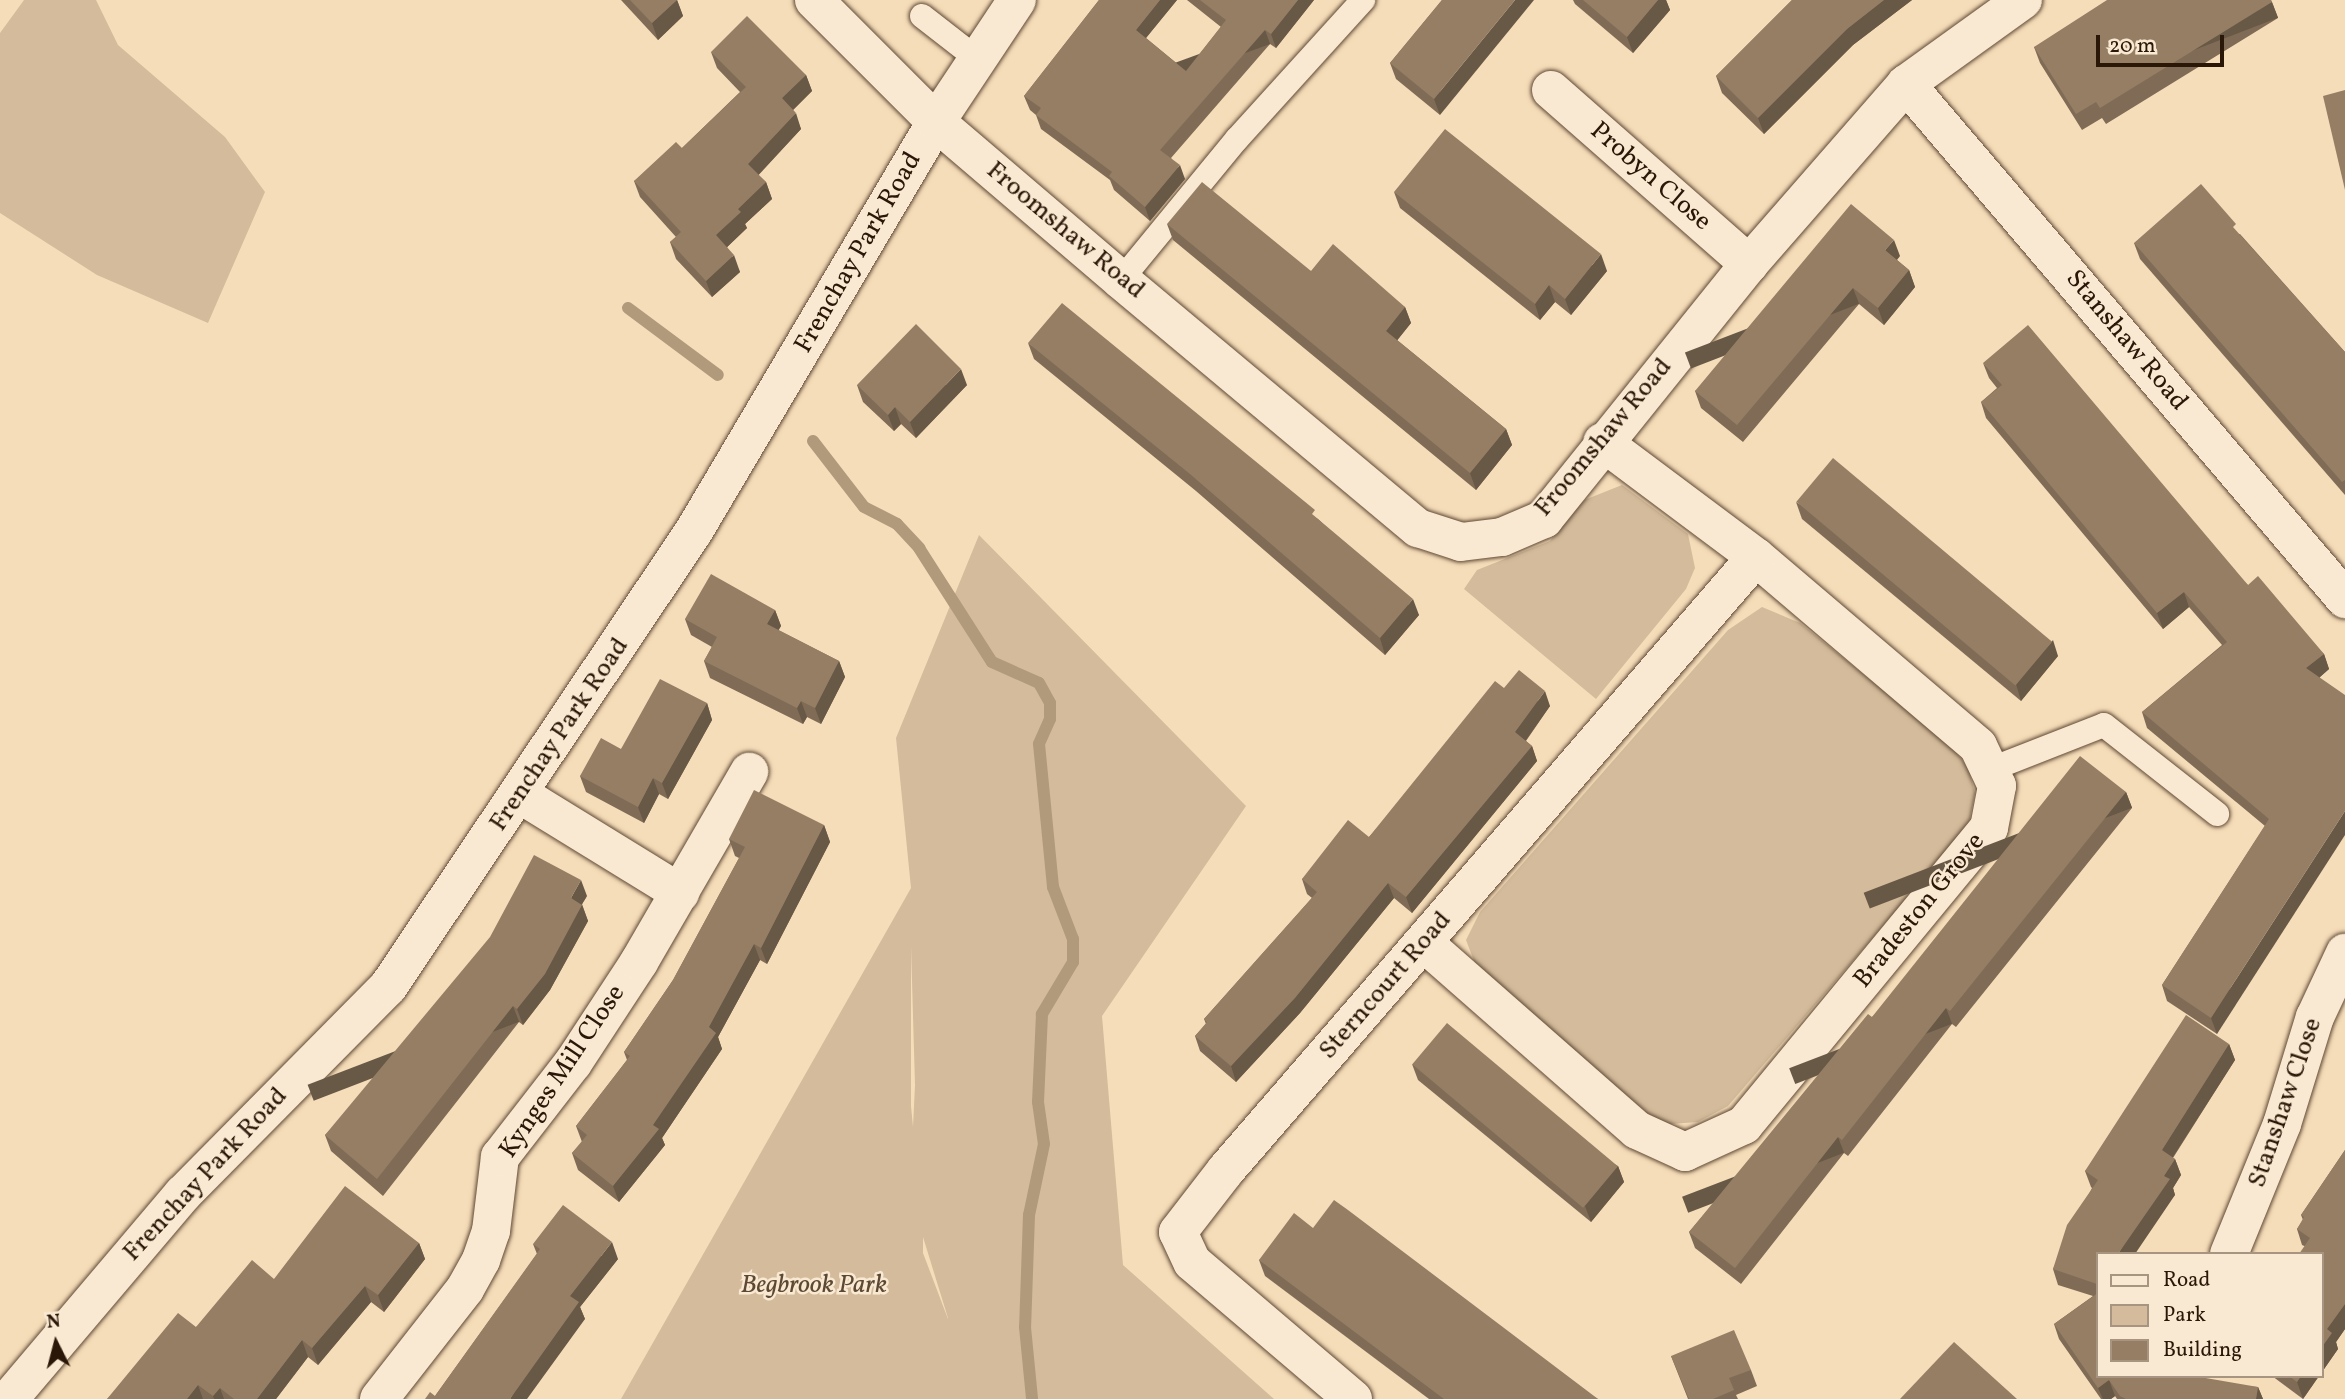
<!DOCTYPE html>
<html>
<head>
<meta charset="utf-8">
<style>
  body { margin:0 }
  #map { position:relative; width:2345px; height:1399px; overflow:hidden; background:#f6ddb9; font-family:Vollkorn,serif }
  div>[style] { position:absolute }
  .green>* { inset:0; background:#d3bb9b }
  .stream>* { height:12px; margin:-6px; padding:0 6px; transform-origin:6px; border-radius:6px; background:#b19a7c }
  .roads { filter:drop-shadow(0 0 2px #5e4834) drop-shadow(0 0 2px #5e4834) }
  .service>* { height:24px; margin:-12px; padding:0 12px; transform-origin:12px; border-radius:12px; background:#f9e9d2 }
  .minor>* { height:38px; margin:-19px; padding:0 19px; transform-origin:19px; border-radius:19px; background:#f9e9d2 }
  .secondary>* { height:38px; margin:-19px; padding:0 19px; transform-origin:19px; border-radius:19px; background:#f9e9d2 }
  .wall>* { inset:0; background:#806c56 }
  .shaded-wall>* { inset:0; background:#685846; transform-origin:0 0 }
  .building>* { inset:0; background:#957e64; transform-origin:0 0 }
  span { translate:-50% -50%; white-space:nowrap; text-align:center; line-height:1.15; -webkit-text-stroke:5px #f9e9d2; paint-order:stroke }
  .street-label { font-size:26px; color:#2b1707 }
  .park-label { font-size:26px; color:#5d4833; font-style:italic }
  .legend { position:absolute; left:2096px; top:1252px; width:228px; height:126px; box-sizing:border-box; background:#f9e9d2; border:2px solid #a79581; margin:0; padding:9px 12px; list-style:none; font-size:21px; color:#2b1707 }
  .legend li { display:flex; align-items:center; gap:14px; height:35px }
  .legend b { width:35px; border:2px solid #a79581 }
  .north { position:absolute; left:21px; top:1308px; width:70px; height:70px; -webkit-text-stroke:5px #f9e9d2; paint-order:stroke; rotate:354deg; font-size:19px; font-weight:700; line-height:28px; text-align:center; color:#2b1707 }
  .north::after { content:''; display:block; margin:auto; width:24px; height:32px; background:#2b1707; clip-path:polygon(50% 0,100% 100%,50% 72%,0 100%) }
  .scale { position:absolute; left:2096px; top:35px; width:128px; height:32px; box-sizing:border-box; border:4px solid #2b1707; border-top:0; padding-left:9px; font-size:21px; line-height:24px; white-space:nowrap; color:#2b1707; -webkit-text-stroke:5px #f9e9d2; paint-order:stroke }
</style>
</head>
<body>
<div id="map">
  <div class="green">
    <div style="clip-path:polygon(24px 0,96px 0,118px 45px,225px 137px,265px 192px,208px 323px,97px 275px,0 213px,0 33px)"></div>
    <div style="clip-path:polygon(1622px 485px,1688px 534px,1695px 568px,1686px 589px,1596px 699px,1464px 589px,1477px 570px,1550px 541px,1582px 501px)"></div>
    <div style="clip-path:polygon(evenodd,979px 535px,1246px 806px,1102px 1016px,1123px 1265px,1274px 1399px,621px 1399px,911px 888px,896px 738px,979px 535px,911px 946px,915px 1085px,913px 1127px,911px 1106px,911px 946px,979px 535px,923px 1237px,948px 1318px,948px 1319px,923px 1253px,923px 1237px)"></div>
    <div style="clip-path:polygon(1762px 607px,1800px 623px,1951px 745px,1968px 768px,1975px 793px,1968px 827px,1728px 1106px,1698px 1122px,1670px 1124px,1652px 1117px,1478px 971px,1466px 940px,1480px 912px,1728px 630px)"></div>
  </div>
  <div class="stream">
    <div style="left:628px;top:308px;width:112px;rotate:36.7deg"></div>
    <div style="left:813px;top:441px;width:83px;rotate:52.3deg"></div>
    <div style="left:864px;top:507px;width:37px;rotate:27deg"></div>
    <div style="left:897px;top:524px;width:33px;rotate:47deg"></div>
    <div style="left:919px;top:548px;width:135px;rotate:57.4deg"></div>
    <div style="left:992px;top:662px;width:51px;rotate:24.1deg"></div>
    <div style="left:1039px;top:683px;width:23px;rotate:61deg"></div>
    <div style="left:1050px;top:703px;width:16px;rotate:90deg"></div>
    <div style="left:1050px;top:719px;width:27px;rotate:114deg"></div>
    <div style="left:1039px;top:744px;width:144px;rotate:84.4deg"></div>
    <div style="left:1053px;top:887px;width:56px;rotate:69deg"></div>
    <div style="left:1073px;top:939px;width:23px;rotate:90deg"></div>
    <div style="left:1073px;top:962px;width:61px;rotate:120.8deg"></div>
    <div style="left:1042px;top:1014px;width:88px;rotate:92.6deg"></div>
    <div style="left:1038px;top:1102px;width:42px;rotate:81.9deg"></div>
    <div style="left:1044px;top:1144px;width:73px;rotate:101.9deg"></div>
    <div style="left:1029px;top:1215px;width:112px;rotate:92deg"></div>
    <div style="left:1025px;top:1327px;width:72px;rotate:84.4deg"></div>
  </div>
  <div class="roads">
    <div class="service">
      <div style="left:922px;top:16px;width:68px;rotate:37.9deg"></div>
      <div style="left:1121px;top:280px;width:183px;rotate:-50.6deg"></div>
      <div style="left:1237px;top:139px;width:188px;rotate:-47.8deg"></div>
      <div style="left:1989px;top:770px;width:123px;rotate:-21.4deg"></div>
      <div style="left:2104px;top:725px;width:144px;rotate:38.2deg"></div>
    </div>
    <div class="minor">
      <div style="left:814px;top:0;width:173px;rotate:45deg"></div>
      <div style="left:936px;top:122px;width:243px;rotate:40.5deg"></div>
      <div style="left:1121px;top:280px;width:387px;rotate:39.9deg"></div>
      <div style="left:1418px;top:528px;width:45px;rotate:18deg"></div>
      <div style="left:1461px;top:542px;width:41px;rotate:-7deg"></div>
      <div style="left:1502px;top:537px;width:46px;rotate:-23.2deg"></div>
      <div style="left:1544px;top:519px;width:327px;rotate:-51.2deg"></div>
      <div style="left:1749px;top:264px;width:239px;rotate:-48.9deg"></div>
      <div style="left:1906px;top:84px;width:144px;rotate:-35.7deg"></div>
      <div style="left:1906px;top:84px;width:677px;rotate:49.55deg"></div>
      <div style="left:1551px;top:90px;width:264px;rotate:41.3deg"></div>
      <div style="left:521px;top:795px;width:187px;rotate:31.6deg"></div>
      <div style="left:1424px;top:943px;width:283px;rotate:41.3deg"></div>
      <div style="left:1637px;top:1130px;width:53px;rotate:24.6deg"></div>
      <div style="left:1685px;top:1152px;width:65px;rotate:-24.6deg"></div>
      <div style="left:1744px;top:1125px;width:385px;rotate:-50.5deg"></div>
      <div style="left:1989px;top:828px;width:43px;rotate:-79.2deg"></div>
      <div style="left:1997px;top:786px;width:44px;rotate:-115.4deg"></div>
      <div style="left:1978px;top:746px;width:292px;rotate:-139.6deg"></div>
      <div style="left:1756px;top:557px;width:192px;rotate:-143.2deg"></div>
      <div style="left:2229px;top:1254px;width:140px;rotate:-67.8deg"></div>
      <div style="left:2282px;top:1124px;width:112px;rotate:-72.9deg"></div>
      <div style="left:2315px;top:1017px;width:71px;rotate:-64.9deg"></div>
      <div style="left:379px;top:1399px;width:140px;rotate:-52deg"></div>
      <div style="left:465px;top:1289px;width:33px;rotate:-61deg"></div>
      <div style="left:481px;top:1260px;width:31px;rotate:-71deg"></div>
      <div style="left:491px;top:1231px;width:75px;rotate:-83.1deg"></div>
      <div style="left:500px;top:1157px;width:119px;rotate:-52.2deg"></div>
      <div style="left:573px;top:1063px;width:121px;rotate:-56.8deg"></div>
      <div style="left:639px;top:962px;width:220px;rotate:-59.9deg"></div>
      <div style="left:1353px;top:1399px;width:211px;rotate:-139.6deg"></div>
      <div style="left:1192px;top:1262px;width:33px;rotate:-115deg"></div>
      <div style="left:1178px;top:1232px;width:78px;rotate:-52.3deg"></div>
      <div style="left:1226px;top:1170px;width:810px;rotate:-49.15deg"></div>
    </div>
    <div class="secondary">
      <div style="left:9px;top:1399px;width:269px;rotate:-49.7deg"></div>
      <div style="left:183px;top:1194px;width:291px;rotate:-45.3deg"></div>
      <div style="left:388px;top:987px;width:549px;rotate:-56.14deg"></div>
      <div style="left:694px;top:531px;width:475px;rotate:-59.4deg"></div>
      <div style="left:936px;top:122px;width:146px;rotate:-56.4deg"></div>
    </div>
  </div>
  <div class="wall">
    <div style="clip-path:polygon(621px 0,677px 0,683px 16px,658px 40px)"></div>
    <div style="clip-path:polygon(1099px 0,1177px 0,1146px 38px,1186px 71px,1221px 27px,1187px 0,1314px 0,1276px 48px,1270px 44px,1171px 158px,1185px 179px,1150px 221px,1114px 190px,1110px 180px,1041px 129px,1036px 115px,1030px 110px,1024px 96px)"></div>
    <div style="clip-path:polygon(1442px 0,1440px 115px,1396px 79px,1390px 63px)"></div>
    <div style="clip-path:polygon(1573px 0,1666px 0,1670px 10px,1633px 53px,1575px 4px)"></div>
    <div style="clip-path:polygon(1792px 0,1912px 0,1853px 45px,1764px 134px,1722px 93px,1716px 76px)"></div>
    <div style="clip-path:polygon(2271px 0,2278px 18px,2106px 124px,2102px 118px,2082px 130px,2040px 63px,2034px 47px)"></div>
    <div style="clip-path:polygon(711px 52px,806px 75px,812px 91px,793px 110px,801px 129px,758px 175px,766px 182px,772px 199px,745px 224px,747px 228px,727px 247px,740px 272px,712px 297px,676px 259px,670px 242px,676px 237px,640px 197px,634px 181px,682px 148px,740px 92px,717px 68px)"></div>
    <div style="clip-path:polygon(1394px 192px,1607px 271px,1571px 315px,1555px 302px,1540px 320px,1400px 208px)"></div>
    <div style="clip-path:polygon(1167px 224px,1311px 271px,1405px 307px,1411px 323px,1397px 340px,1506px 429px,1512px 445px,1476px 490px,1173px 240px)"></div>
    <div style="clip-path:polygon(2240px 234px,2345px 352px,2345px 495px,2140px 259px,2134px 243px)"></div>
    <div style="clip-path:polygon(1900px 256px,1897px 260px,1909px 270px,1915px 287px,1884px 325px,1859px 304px,1743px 442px,1701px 408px,1695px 391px)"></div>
    <div style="clip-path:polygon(1028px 343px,1318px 519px,1419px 615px,1385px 655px,1196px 491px,1034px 359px)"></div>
    <div style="clip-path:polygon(1983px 363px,2248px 585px,2324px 654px,2329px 669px,2320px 677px,2217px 1034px,2167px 1001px,2162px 985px,2265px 826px,2147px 728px,2142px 712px,2222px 645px,2189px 607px,2163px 629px,1986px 418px,1981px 402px,1997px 388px,1989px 378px)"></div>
    <div style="clip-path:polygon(857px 385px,967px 385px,916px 438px,901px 424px,894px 431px,863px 402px)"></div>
    <div style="clip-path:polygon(1796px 502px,2058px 656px,2021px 701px,1802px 519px)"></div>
    <div style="clip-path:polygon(775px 610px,781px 626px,778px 630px,839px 661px,845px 677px,821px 724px,807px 717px,803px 724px,710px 678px,704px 661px,712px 647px,691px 635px,685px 619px)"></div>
    <div style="clip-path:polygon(1504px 688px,1550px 706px,1526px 741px,1532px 746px,1537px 761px,1412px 913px,1394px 898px,1300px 1013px,1236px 1082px,1200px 1051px,1195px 1036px,1206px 1024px,1204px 1019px,1312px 898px,1307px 894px,1302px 879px,1369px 837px)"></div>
    <div style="clip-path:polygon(707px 703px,712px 720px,668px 799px,659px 794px,644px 823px,586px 792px,580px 776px,621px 749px)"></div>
    <div style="clip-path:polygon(2126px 792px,2132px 808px,1956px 1027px,1952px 1024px,1848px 1156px,1844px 1153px,1741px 1284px,1695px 1248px,1689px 1232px,1872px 1017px)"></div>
    <div style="clip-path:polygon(824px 825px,830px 842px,767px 964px,760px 960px,718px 1037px,722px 1049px,662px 1138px,665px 1145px,619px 1202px,578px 1170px,572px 1153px,582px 1142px,576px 1126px,627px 1060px,624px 1052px,673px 980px,739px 858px,735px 856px,729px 839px)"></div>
    <div style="clip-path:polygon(587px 896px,582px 904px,588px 921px,550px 990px,523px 1025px,519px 1022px,383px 1196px,331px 1151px,325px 1135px)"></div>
    <div style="clip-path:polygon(2229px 1044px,2235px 1060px,2173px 1158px,2175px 1159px,2181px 1175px,2173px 1188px,2175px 1195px,2098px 1254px,2098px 1376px,2258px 1387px,2263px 1399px,2117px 1399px,2115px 1396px,2111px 1399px,2101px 1399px,2059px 1339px,2054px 1324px,2093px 1296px,2058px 1285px,2053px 1269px,2092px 1188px,2091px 1187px,2085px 1171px)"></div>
    <div style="clip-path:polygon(1412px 1064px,1618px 1166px,1624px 1182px,1591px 1222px,1418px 1080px)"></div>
    <div style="clip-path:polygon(2345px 1150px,2345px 1329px,2336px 1342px,2338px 1349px,2322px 1372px,2322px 1254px,2302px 1245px,2297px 1229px,2303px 1220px,2301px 1215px)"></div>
    <div style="clip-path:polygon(1313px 1228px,1598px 1399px,1429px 1399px,1265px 1276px,1259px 1260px)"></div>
    <div style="clip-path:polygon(419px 1243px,425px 1259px,384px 1312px,371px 1302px,318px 1365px,308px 1357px,276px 1399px,107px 1399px,196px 1327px,274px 1279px)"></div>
    <div style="clip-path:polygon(533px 1244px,618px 1259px,580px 1307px,585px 1319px,435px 1396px,537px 1254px)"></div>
    <div style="clip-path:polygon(1671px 1356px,1751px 1370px,1757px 1386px,1736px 1395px,1738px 1399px,1688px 1399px)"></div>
    <div style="clip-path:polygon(2272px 1376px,2319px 1376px,2303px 1399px)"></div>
  </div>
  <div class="shaded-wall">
    <div style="clip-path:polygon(677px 0,683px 16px,658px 40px,652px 23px)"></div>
    <div style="clip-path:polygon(1160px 0,1177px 0,1141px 44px,1136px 30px)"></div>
    <div style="clip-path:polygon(1298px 0,1314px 0,1276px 48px,1271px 34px)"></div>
    <div style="clip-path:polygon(1515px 0,1534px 0,1440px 115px,1434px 99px)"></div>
    <div style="clip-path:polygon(1658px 0,1666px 0,1670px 10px,1633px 53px,1627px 37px)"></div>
    <div style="clip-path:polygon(1884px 0,1912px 0,1853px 45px,1764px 134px,1758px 118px,1847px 29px)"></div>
    <div style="left:2272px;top:2px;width:17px;height:202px;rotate:69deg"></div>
    <div style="left:1265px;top:30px;width:15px;height:159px;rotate:70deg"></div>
    <div style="clip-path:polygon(806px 75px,812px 91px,788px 115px,782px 98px)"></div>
    <div style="clip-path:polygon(796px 113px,801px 129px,754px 180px,748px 164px)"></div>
    <div style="clip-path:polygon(1180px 165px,1185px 179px,1150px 221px,1145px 207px)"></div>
    <div style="clip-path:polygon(766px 182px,772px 199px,745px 224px,747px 228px,722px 252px,716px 235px,738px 209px)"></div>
    <div style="clip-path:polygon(1894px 240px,1900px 256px,1891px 266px,1885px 250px)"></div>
    <div style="clip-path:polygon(1601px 254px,1607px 271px,1571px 315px,1565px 299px)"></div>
    <div style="clip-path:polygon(734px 255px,740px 272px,712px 297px,706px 281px)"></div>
    <div style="clip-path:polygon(1909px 270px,1915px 287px,1884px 325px,1878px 308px)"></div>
    <div style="clip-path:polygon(1549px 285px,1555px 302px,1540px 320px,1535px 304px)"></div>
    <div style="left:1853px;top:288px;width:17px;height:180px;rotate:69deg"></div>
    <div style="clip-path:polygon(1405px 307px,1411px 323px,1392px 347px,1386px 331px)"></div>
    <div style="clip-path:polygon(961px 369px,967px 385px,916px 438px,910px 422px)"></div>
    <div style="clip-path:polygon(895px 407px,901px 424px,894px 431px,888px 415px)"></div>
    <div style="clip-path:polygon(1506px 429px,1512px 445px,1476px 490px,1470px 473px)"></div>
    <div style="clip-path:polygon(2184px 592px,2189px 607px,2163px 629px,2157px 613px)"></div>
    <div style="clip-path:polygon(1413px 599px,1419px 615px,1385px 655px,1380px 638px)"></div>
    <div style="clip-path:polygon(775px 610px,781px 626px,773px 640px,767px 624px)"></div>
    <div style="clip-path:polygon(2053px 640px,2058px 656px,2021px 701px,2016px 684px)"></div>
    <div style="clip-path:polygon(2324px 654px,2329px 669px,2312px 684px,2306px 668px)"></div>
    <div style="clip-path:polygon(839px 661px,845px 677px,821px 724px,815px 708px)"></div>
    <div style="clip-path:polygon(1545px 691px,1550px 706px,1521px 747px,1515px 732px)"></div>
    <div style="clip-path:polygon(801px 701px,807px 717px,803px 724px,797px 708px)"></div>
    <div style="clip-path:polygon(707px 703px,712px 720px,668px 799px,662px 783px)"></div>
    <div style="clip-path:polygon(1532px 746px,1537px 761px,1412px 913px,1406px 897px)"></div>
    <div style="clip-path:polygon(653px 778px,659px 794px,644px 823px,638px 807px)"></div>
    <div style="left:2126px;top:792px;width:17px;height:281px;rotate:69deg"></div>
    <div style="clip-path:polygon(2345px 811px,2345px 835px,2217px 1034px,2211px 1018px)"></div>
    <div style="clip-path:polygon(824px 825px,830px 842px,767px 964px,761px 948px)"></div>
    <div style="clip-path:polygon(581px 880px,587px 896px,576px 914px,571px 898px)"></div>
    <div style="clip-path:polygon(1388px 883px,1394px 898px,1300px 1013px,1236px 1082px,1231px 1066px)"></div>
    <div style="clip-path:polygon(582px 905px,588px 921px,550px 990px,523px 1025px,517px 1009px)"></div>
    <div style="clip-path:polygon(754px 944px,760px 960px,718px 1037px,722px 1049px,662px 1138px,665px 1145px,619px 1202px,613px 1186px,653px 1125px)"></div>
    <div style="left:513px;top:1006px;width:17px;height:220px;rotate:69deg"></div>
    <div style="left:1946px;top:1008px;width:17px;height:168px;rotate:69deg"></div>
    <div style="clip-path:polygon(2229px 1044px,2235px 1060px,2167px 1166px,2162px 1150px)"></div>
    <div style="left:1838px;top:1137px;width:17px;height:167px;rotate:69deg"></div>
    <div style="clip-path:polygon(2175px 1159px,2181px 1175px,2173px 1188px,2175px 1195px,2135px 1254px,2118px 1254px,2164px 1176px)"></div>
    <div style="clip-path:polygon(1618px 1166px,1624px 1182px,1591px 1222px,1585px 1206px)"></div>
    <div style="clip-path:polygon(612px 1242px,618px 1259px,580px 1307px,585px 1319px,527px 1399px,510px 1399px,570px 1296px)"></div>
    <div style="clip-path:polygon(419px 1243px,425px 1259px,384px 1312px,378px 1295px)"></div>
    <div style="clip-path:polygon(365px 1286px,371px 1302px,318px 1365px,312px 1348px)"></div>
    <div style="clip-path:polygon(2345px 1304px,2345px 1329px,2336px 1342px,2338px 1349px,2322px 1372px,2322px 1347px,2327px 1329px)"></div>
    <div style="clip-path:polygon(302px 1340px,308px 1357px,276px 1399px,257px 1399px)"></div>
    <div style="clip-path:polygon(2301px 1376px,2319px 1376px,2303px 1399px,2297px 1382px)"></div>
    <div style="clip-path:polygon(2109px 1380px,2115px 1396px,2111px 1399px,2103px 1399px,2098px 1388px)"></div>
    <div style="clip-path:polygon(198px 1385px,203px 1399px,187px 1399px)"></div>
    <div style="clip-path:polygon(2258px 1387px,2263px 1399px,2256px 1399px)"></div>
    <div style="clip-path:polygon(220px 1388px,224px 1399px,214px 1399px,213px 1396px)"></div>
  </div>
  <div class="building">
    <div style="clip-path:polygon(630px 0,677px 0,652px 23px)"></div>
    <div style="clip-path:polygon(1099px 0,1160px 0,1136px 30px,1186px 71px,1226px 20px,1200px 0,1298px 0,1271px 34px,1265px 30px,1160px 150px,1180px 165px,1145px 207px,1109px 176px,1112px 172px,1036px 115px,1041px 108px,1024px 96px)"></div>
    <div style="clip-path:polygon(1442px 0,1515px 0,1434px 99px,1390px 63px)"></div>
    <div style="clip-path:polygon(1583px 0,1658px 0,1627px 37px)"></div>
    <div style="clip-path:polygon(1792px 0,1884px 0,1847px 29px,1758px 118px,1716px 76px)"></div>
    <div style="clip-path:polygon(2107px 0,2271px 0,2272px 2px,2100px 108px,2096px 102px,2076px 114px,2034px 47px)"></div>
    <div style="clip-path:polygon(747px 16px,806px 75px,782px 98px,796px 113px,748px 164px,766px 182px,738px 209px,741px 212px,716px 235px,734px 255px,706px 281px,670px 242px,681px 232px,634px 181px,676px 142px,682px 148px,746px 87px,711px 52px)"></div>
    <div style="clip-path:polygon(2345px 90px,2345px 190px,2323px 96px)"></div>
    <div style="clip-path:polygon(1445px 129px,1601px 254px,1565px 299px,1549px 285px,1535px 304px,1394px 192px)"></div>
    <div style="clip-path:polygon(1202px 182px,1311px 271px,1333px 244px,1405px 307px,1386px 331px,1506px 429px,1470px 473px,1167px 224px)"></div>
    <div style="clip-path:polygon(2201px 184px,2236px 224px,2233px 227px,2345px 352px,2345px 480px,2342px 482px,2134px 243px)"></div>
    <div style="clip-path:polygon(1851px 204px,1894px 240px,1885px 250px,1909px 270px,1878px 308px,1853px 288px,1737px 425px,1695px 391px)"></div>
    <div style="clip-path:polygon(1062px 303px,1315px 510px,1312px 514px,1413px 599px,1380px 638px,1190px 474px,1028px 343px)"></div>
    <div style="clip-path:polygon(916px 324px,961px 369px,910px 422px,895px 407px,888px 415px,857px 385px)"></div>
    <div style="clip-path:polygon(2028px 325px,2248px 585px,2258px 576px,2324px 654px,2306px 668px,2345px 695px,2345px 811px,2211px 1018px,2162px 985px,2269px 819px,2142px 712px,2227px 642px,2184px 592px,2157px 613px,1981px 402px,2002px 385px,1983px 363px)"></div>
    <div style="left:1833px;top:458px;width:286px;height:57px;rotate:40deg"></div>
    <div style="clip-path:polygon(711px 574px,775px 610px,767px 624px,839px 661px,815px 708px,801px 701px,797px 708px,704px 661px,717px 637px,685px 619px)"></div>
    <div style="clip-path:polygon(1519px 670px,1545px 691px,1515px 732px,1532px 746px,1406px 897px,1388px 883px,1295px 998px,1231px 1066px,1195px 1036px,1207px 1022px,1204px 1019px,1317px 892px,1302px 879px,1348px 820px,1369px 837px,1495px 681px,1504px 688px)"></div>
    <div style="clip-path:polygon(660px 679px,707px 703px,662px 783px,653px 778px,638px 807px,580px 776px,601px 738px,621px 749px)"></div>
    <div style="clip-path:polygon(2080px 756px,2126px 792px,1950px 1011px,1946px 1008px,1842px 1140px,1838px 1137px,1735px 1268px,1689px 1232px,1868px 1014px,1872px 1017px)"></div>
    <div style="clip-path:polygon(754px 790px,824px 825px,761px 948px,754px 944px,709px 1027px,716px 1033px,653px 1125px,659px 1129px,613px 1186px,572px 1153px,587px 1135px,576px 1126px,630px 1056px,624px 1052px,673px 980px,745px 847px,729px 839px)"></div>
    <div style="clip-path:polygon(534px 855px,581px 880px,571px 898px,582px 905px,545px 974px,517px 1009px,513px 1006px,377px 1179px,325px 1135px,490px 937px)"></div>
    <div style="clip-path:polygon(2186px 1015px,2229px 1044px,2162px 1150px,2175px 1159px,2164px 1176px,2170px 1179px,2118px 1254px,2098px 1254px,2097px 1284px,2053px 1269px,2067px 1225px,2098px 1180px,2085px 1171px)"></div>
    <div style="left:1447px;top:1023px;width:223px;height:54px;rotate:40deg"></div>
    <div style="clip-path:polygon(2345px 1150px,2345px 1304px,2327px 1329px,2332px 1333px,2322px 1347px,2322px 1254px,2299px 1254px,2310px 1238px,2297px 1229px,2304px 1217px,2301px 1215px)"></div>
    <div style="clip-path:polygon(345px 1186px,419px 1243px,378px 1295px,365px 1286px,312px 1348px,302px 1340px,257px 1399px,234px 1399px,220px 1388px,213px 1396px,198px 1385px,187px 1399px,107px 1399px,178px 1313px,196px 1327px,252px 1260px,274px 1279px)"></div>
    <div style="clip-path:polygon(1334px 1200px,1348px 1210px,1598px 1399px,1444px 1399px,1259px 1260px,1294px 1213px,1313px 1228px)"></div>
    <div style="clip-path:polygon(563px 1205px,612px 1242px,570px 1296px,579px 1302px,510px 1399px,425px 1399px,430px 1392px,435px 1396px,540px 1249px,533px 1244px)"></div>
    <div style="clip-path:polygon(2098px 1293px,2098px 1376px,2194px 1376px,2258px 1387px,2256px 1399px,2126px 1399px,2120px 1396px,2109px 1380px,2098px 1388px,2054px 1324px)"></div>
    <div style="clip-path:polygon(1734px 1330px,1751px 1370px,1729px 1378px,1734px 1390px,1713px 1399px,1689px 1399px,1671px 1356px)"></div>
    <div style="clip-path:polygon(1954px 1342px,2017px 1399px,1900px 1399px)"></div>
    <div style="clip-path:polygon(2289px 1376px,2301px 1376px,2297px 1382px)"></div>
  </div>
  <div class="street-label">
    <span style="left:1650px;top:177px;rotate:41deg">Probyn Close</span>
    <span style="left:1065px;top:231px;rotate:40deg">Froomshaw Road</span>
    <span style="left:859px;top:253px;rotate:-60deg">Frenchay Park Road</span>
    <span style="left:2126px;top:341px;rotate:50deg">Stanshaw Road</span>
    <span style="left:1604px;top:438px;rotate:-50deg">Froomshaw Road</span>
    <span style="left:560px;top:735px;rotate:-56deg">Frenchay Park Road</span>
    <span style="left:1920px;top:911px;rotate:-51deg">Bradeston Grove</span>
    <span style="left:1386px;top:986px;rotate:-49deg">Sterncourt Road</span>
    <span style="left:563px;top:1072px;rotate:-56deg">Kynges Mill Close</span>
    <span style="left:2286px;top:1103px;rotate:-71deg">Stanshaw Close</span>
    <span style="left:206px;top:1175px;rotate:-47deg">Frenchay Park Road</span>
  </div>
  <div class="park-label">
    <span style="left:814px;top:1286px">Begbrook Park</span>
  </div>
  <ul class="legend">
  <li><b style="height:9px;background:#f9e9d2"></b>Road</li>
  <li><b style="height:19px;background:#d3bb9b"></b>Park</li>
  <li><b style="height:19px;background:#957e64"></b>Building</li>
  </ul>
  <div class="north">N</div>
  <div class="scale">20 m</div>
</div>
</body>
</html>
